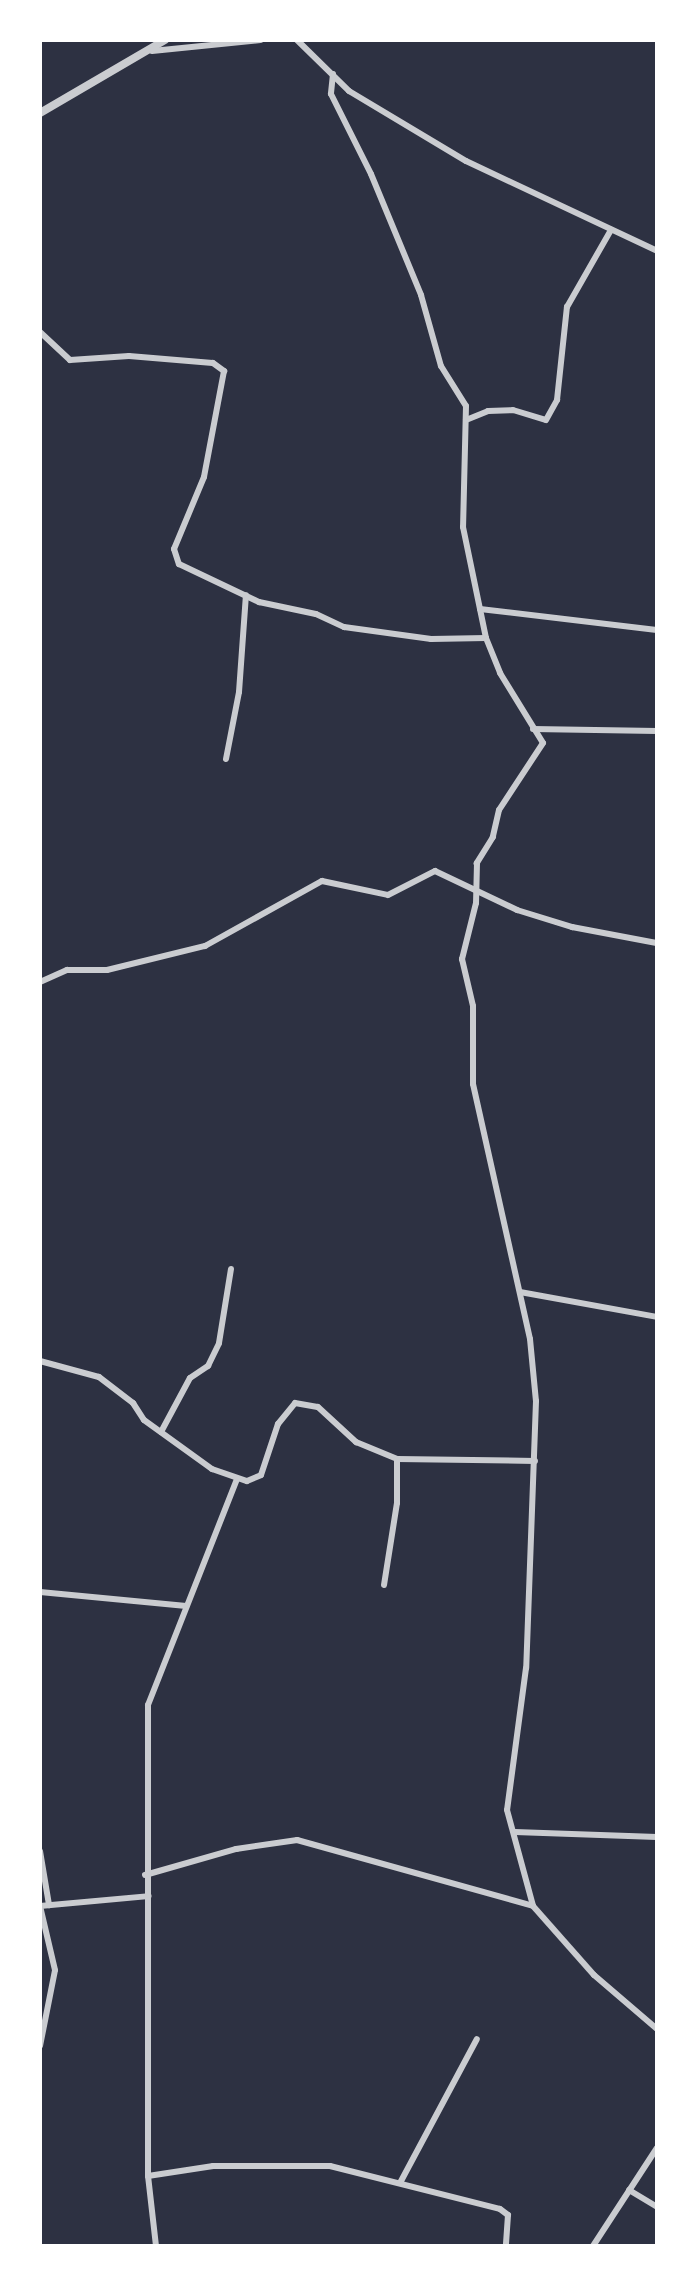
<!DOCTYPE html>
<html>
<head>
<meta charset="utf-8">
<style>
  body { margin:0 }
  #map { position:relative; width:697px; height:2286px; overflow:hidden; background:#2d3142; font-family:"Work Sans",sans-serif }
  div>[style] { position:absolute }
  .minor>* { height:6px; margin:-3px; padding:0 3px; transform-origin:3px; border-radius:3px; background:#caccd0 }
  .tertiary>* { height:8px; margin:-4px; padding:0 4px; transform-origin:4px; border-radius:4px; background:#caccd0 }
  span { translate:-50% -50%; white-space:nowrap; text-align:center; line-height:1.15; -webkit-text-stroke:7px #fff; paint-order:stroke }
  .frame { position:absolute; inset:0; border:42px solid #fff; pointer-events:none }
</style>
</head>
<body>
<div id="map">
  <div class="minor">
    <div style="left:297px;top:40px;width:73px;rotate:44.4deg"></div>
    <div style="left:349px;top:91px;width:136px;rotate:30.9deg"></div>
    <div style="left:466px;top:161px;width:211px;rotate:25.2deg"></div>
    <div style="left:152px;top:51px;width:109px;rotate:-5.8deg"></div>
    <div style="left:333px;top:74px;width:20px;rotate:96deg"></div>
    <div style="left:331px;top:94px;width:89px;rotate:63.4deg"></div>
    <div style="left:371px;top:174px;width:131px;rotate:67.5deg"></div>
    <div style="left:421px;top:295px;width:74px;rotate:74.3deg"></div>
    <div style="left:441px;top:366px;width:47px;rotate:58deg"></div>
    <div style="left:466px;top:406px;width:121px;rotate:91.4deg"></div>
    <div style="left:463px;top:527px;width:113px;rotate:78.3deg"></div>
    <div style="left:486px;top:638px;width:38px;rotate:68deg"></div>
    <div style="left:500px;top:673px;width:82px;rotate:58.4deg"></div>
    <div style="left:543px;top:743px;width:80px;rotate:123.3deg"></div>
    <div style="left:499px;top:810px;width:28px;rotate:103deg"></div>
    <div style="left:493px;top:837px;width:31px;rotate:122deg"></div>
    <div style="left:477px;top:863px;width:40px;rotate:91.4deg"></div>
    <div style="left:476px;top:903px;width:58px;rotate:104deg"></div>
    <div style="left:462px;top:959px;width:48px;rotate:76.8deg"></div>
    <div style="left:473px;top:1006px;width:78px;rotate:90deg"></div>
    <div style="left:473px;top:1084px;width:261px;rotate:77.4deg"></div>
    <div style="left:530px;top:1339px;width:62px;rotate:84.5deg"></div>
    <div style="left:536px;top:1401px;width:267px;rotate:92.1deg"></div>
    <div style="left:526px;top:1668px;width:143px;rotate:97.6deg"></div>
    <div style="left:507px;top:1810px;width:99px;rotate:74.8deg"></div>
    <div style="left:533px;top:1906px;width:92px;rotate:48.5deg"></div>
    <div style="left:594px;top:1975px;width:83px;rotate:40.6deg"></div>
    <div style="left:40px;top:332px;width:41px;rotate:43deg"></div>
    <div style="left:70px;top:360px;width:59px;rotate:-3.9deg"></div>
    <div style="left:129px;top:356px;width:84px;rotate:4.8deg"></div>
    <div style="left:213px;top:363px;width:14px;rotate:36deg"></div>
    <div style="left:224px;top:371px;width:108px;rotate:100.7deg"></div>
    <div style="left:204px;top:477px;width:78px;rotate:112.6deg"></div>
    <div style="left:174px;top:549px;width:16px;rotate:72deg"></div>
    <div style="left:179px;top:564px;width:89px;rotate:25.4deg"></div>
    <div style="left:259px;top:602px;width:58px;rotate:11.9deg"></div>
    <div style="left:316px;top:614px;width:31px;rotate:25deg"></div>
    <div style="left:344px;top:627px;width:88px;rotate:7.9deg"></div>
    <div style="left:431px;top:639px;width:55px;rotate:-1deg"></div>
    <div style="left:466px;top:420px;width:24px;rotate:-22deg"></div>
    <div style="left:488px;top:411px;width:25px;rotate:-2deg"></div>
    <div style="left:513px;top:410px;width:34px;rotate:17deg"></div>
    <div style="left:546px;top:420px;width:23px;rotate:-61deg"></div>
    <div style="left:557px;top:400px;width:94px;rotate:-83.9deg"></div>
    <div style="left:567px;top:307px;width:89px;rotate:-60.3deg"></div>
    <div style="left:480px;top:609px;width:178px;rotate:6.8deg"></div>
    <div style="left:533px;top:729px;width:124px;rotate:0.9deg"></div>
    <div style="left:226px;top:759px;width:68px;rotate:-79deg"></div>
    <div style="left:239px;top:692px;width:97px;rotate:-85.9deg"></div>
    <div style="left:40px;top:982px;width:30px;rotate:-24deg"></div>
    <div style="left:67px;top:970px;width:40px"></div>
    <div style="left:107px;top:970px;width:101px;rotate:-13.8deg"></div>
    <div style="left:205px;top:946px;width:134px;rotate:-29.1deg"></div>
    <div style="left:322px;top:881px;width:67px;rotate:12deg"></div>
    <div style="left:388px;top:895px;width:53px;rotate:-27.1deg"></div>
    <div style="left:435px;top:871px;width:91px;rotate:25.4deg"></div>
    <div style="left:517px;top:910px;width:58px;rotate:17.2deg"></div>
    <div style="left:572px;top:927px;width:86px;rotate:10.7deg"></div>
    <div style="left:520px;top:1292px;width:139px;rotate:10.3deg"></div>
    <div style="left:40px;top:1361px;width:61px;rotate:15.2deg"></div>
    <div style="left:99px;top:1377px;width:43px;rotate:37.4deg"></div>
    <div style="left:133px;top:1403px;width:20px;rotate:57deg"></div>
    <div style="left:144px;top:1420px;width:84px;rotate:35.8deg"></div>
    <div style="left:212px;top:1469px;width:37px;rotate:19deg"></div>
    <div style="left:247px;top:1481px;width:15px;rotate:-23deg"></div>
    <div style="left:261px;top:1475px;width:54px;rotate:-71.6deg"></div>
    <div style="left:278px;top:1424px;width:27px;rotate:-51deg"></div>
    <div style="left:295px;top:1403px;width:23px;rotate:10deg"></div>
    <div style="left:318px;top:1407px;width:52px;rotate:42.6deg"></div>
    <div style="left:356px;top:1442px;width:44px;rotate:22.5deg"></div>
    <div style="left:397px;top:1459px;width:138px;rotate:0.8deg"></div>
    <div style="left:161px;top:1432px;width:61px;rotate:-61.8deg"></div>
    <div style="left:190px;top:1378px;width:22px;rotate:-34deg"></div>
    <div style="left:208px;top:1366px;width:25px;rotate:-64deg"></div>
    <div style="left:219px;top:1343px;width:75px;rotate:-80.8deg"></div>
    <div style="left:384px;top:1585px;width:83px;rotate:-81deg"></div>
    <div style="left:397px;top:1503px;width:44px;rotate:-90deg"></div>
    <div style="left:40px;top:1592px;width:147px;rotate:5.5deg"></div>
    <div style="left:515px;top:1832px;width:142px;rotate:2deg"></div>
    <div style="left:40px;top:1851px;width:55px;rotate:80.5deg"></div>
    <div style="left:145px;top:1875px;width:95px;rotate:-15.9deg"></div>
    <div style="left:236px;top:1849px;width:62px;rotate:-8.4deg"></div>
    <div style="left:297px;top:1840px;width:245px;rotate:15.6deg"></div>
    <div style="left:40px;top:1906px;width:109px;rotate:-5.2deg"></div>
    <div style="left:40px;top:2046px;width:77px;rotate:-78.8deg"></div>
    <div style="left:55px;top:1970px;width:66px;rotate:-103.2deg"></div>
    <div style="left:148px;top:2176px;width:66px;rotate:-8.7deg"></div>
    <div style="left:213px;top:2166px;width:117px"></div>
    <div style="left:330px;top:2166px;width:175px;rotate:14.2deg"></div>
    <div style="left:500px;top:2209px;width:10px;rotate:37deg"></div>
    <div style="left:508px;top:2215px;width:31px;rotate:94deg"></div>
    <div style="left:400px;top:2183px;width:163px;rotate:-61.9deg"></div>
    <div style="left:629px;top:2190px;width:33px;rotate:31deg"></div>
    <div style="left:156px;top:2246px;width:70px;rotate:-96.5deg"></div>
    <div style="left:148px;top:2176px;width:471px;rotate:-90deg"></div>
    <div style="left:148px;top:1705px;width:243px;rotate:-68.5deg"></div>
    <div style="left:593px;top:2246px;width:117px;rotate:-56.9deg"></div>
  </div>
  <div class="tertiary">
    <div style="left:40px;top:113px;width:145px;rotate:-30.3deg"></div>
  </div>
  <div class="frame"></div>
</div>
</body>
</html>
